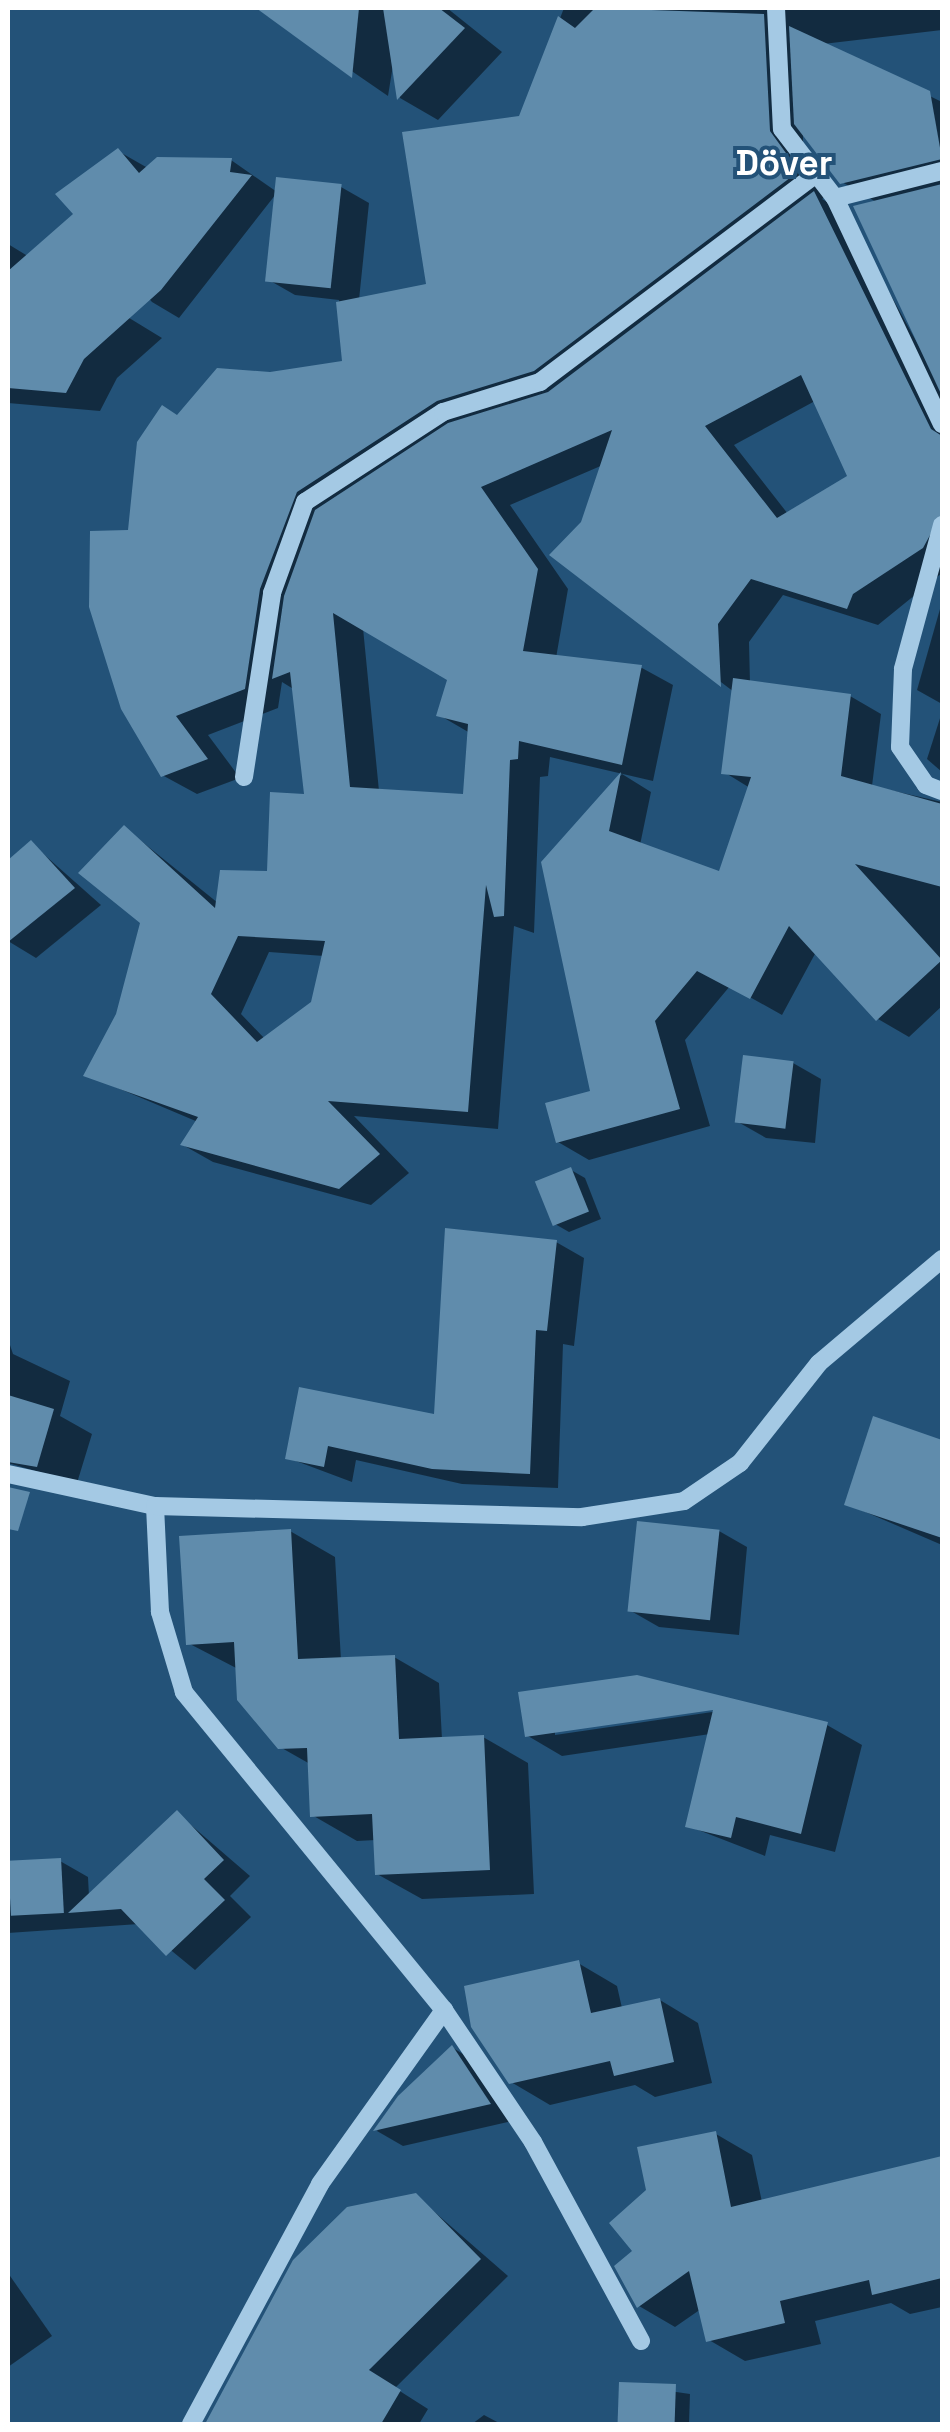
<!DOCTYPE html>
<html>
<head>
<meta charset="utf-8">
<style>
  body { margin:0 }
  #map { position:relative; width:950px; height:2432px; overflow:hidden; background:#235278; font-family:"Space Grotesk",sans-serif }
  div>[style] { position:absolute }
  .shadow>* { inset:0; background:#0007 }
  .building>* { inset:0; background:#608cac; transform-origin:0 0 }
  .minor>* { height:18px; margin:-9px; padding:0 9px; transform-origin:9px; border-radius:9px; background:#a4c9e4 }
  span { translate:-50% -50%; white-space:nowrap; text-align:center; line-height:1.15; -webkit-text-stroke:8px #235278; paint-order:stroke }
  .quarter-label { font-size:35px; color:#fff; font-weight:700 }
  .frame { position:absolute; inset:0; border:10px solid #fff; pointer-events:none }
</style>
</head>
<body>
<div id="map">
  <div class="shadow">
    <div style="clip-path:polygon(260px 8px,447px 8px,502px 52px,438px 120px,400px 98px,394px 59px,388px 96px)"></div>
    <div style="clip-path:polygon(evenodd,564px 8px,942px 8px,942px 30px,823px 44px,942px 102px,942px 573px,878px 625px,783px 595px,749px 642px,750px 683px,850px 696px,881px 714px,872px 786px,942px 802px,942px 1006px,909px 1037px,878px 1019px,816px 952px,782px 1015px,730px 986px,685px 1040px,710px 1126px,589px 1160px,558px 1142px,593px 1093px,543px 863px,622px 774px,651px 792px,640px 845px,720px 874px,750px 788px,724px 772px,734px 692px,553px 554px,583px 524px,603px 465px,510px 505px,568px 589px,556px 658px,642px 668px,673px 685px,653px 781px,550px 757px,548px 776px,540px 777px,534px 933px,514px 926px,498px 1129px,354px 1116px,409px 1173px,371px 1205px,213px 1162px,183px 1145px,198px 1122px,87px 1075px,118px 1015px,143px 922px,125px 828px,218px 903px,269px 873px,307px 796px,295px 690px,282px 682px,278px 708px,208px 735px,240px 778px,197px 794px,162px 775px,130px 532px,178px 417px,270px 375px,345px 363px,339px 300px,295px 295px,267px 279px,276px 194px,179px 318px,152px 302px,58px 194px,118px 151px,146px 167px,231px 160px,277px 192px,341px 187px,369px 203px,359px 300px,428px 286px,521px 118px,564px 8px,803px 131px,842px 182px,878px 203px,937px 379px,845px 212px,822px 199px,831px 192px,803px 151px,803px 131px,564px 8px,815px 401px,850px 477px,788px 514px,734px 445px,815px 401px,564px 8px,363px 628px,450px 679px,439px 715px,470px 733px,465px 797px,379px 791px,363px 628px,564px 8px,269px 952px,324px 956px,313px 1003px,265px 1039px,241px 1014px,269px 952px)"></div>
    <div style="clip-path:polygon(8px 244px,162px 338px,117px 378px,100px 411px,8px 403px)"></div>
    <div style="clip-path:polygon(942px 602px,942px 704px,917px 690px)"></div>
    <div style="clip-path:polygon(942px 712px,942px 772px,927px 759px)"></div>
    <div style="clip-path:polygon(31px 843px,101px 905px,36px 958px,8px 941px,8px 863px)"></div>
    <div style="clip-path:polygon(793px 1063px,821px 1079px,815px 1143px,766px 1138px,738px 1122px)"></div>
    <div style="clip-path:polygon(571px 1170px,585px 1178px,601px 1219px,569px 1232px,555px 1224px)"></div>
    <div style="clip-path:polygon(556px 1242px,584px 1258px,574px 1346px,563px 1344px,558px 1488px,462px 1484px,356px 1460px,352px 1482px,288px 1458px,301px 1390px,436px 1417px)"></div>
    <div style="clip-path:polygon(8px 1339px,13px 1354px,70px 1381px,60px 1416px,92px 1434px,77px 1483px,8px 1463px)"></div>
    <div style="clip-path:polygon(875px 1419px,942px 1443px,942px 1545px,847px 1504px)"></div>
    <div style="clip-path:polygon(290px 1531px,335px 1557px,341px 1660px,394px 1657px,439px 1683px,442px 1739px,483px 1737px,528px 1763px,534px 1894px,422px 1899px,377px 1874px,376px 1840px,357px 1841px,312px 1815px,310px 1764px,280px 1747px,238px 1669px,188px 1643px)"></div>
    <div style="clip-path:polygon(719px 1531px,747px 1547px,739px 1635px,659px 1627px,631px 1611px)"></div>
    <div style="clip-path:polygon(evenodd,637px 1677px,827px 1725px,862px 1745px,835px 1852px,770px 1835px,765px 1856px,688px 1826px,710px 1734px,562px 1756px,528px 1736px,637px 1677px,725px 1705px,726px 1710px,555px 1735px,555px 1730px,725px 1705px)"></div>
    <div style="clip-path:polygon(177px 1813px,250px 1876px,230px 1896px,251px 1917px,195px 1970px,139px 1924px,8px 1933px,8px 1864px,60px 1861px,88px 1877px,89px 1896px)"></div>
    <div style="clip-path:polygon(578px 1963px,617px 1986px,622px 2008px,660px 2000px,698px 2023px,712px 2083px,655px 2097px,635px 2085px,550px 2105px,511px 2082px)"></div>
    <div style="clip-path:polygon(453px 2048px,480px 2064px,516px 2120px,403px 2146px,377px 2131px)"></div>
    <div style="clip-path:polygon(716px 2134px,752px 2155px,762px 2202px,942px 2162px,942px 2307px,910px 2314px,891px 2303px,815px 2321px,821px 2344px,745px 2361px,709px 2340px,701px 2309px,675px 2327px,639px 2306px,636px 2252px)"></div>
    <div style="clip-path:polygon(415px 2195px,508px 2276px,395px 2388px,428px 2409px,419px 2424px,206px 2424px,296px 2261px)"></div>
    <div style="clip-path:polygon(8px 2273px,52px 2336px,8px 2367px)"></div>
    <div style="clip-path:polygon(622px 2384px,690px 2394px,689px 2424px,621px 2424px)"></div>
    <div style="clip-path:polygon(484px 2415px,501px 2424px,472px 2424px)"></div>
  </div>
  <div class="building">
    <div style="clip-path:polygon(256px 8px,359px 8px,352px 78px)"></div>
    <div style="clip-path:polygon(383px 8px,439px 8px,465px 28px,397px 100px)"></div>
    <div style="clip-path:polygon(595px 8px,764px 14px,770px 131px,799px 171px,534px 371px,437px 401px,297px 492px,260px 589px,245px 689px,176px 716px,208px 759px,161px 777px,121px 709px,89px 607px,90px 531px,128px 530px,137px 442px,162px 405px,177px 415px,217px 368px,270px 372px,342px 361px,336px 302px,426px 284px,402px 132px,519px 116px,558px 16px,575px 28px)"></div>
    <div style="clip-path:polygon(789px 26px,930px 91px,942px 159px,840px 184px,794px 124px)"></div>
    <div style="clip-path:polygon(118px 148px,139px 173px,157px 157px,232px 158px,230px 172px,252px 175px,161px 290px,84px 359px,66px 393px,8px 388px,8px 271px,73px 214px,55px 194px)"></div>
    <div style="left:276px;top:177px;width:66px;height:105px;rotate:6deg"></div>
    <div style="clip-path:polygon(942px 184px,942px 396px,853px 206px)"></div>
    <div style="clip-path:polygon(evenodd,814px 191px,931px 429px,942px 436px,942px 513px,923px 548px,853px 594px,847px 609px,751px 579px,718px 624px,721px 687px,549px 555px,581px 522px,612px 430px,481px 487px,538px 569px,523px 651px,642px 665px,622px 765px,519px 741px,518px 759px,510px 760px,504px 916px,494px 917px,486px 885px,468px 1112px,328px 1101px,380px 1154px,339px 1189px,180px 1145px,198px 1117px,83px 1076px,116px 1014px,140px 923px,78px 873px,124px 825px,215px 908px,220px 870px,267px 871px,270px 792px,304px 794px,290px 672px,272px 679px,284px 596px,315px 510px,448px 423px,548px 392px,814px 191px,801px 375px,847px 476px,777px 518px,705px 426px,801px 375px,814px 191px,333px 613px,447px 680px,436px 716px,468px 724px,463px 794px,350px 787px,333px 613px,814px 191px,238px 936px,325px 941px,311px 1002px,257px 1042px,211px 994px,238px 936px)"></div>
    <div style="clip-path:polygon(733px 678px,851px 694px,841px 776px,942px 804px,942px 887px,855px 864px,942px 960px,876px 1021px,789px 926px,750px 999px,697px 971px,655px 1021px,680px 1109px,556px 1143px,545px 1103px,590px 1091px,541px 862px,621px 772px,609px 831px,719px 871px,751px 777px,721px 774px)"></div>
    <div style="clip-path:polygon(31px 840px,75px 888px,8px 942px,8px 860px)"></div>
    <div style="left:743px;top:1055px;width:51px;height:68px;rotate:7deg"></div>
    <div style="left:571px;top:1167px;width:48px;height:39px;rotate:68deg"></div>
    <div style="clip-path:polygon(445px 1228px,557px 1240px,547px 1331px,536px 1330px,530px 1474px,432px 1469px,328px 1446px,324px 1467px,285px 1459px,299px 1387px,434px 1414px)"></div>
    <div style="clip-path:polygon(8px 1395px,54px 1409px,37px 1467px,8px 1462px)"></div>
    <div style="clip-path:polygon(873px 1416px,942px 1440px,942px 1538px,844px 1505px)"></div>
    <div style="clip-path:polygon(8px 1487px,30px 1492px,18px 1531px,8px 1529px)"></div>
    <div style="left:637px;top:1521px;width:83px;height:91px;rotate:6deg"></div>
    <div style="clip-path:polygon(291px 1529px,298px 1659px,395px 1655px,399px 1739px,484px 1735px,490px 1870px,375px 1875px,372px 1814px,310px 1817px,307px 1748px,278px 1749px,237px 1700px,234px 1642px,186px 1645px,179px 1536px)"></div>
    <div style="clip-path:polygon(637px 1675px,828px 1722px,801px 1834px,736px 1817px,731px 1838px,685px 1827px,713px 1710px,525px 1737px,518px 1692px)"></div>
    <div style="clip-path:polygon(177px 1810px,224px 1860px,204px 1879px,225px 1900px,166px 1956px,121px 1909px,68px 1913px)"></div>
    <div style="left:61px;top:1858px;width:55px;height:53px;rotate:87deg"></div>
    <div style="clip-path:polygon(579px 1960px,591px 2013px,660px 1998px,674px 2062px,614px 2076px,610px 2061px,509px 2084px,471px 2027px,464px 1986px)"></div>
    <div style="clip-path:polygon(452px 2045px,491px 2104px,373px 2131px,398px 2096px)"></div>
    <div style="clip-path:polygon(716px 2131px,731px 2207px,942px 2156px,942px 2278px,872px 2295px,869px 2280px,780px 2301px,785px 2323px,706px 2342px,689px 2271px,637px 2308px,614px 2266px,632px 2251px,609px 2223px,646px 2190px,637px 2147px)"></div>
    <div style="clip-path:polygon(416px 2193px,481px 2259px,369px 2370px,401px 2390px,381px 2424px,205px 2424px,293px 2260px,347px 2207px)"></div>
    <div style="left:619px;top:2382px;width:57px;height:42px;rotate:2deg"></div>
  </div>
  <div class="minor">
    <div style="left:776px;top:8px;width:121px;rotate:87.2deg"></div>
    <div style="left:782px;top:129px;width:87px;rotate:52.5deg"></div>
    <div style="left:835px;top:198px;width:250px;rotate:64.7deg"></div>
    <div style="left:835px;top:198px;width:110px;rotate:-14.2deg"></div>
    <div style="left:942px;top:525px;width:149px;rotate:105.2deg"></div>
    <div style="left:903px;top:669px;width:78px;rotate:92.2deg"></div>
    <div style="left:900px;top:747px;width:46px;rotate:55.6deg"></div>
    <div style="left:926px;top:785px;width:17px;rotate:21deg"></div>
    <div style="left:244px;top:777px;width:186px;rotate:-81.3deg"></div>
    <div style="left:272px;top:593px;width:97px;rotate:-70.1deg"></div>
    <div style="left:305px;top:502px;width:165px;rotate:-33.1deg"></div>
    <div style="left:443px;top:412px;width:102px;rotate:-17.2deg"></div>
    <div style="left:540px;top:382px;width:346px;rotate:-37deg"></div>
    <div style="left:8px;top:1474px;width:150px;rotate:12.3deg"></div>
    <div style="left:641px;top:2341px;width:226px;rotate:-118.5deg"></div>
    <div style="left:533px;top:2142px;width:159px;rotate:-124deg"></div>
    <div style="left:444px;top:2010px;width:411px;rotate:-129.3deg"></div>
    <div style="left:184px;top:1692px;width:84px;rotate:-106.7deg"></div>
    <div style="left:160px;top:1612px;width:106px;rotate:-92.7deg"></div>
    <div style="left:155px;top:1506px;width:427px;rotate:1.5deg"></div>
    <div style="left:582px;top:1517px;width:103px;rotate:-8.9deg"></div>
    <div style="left:684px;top:1501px;width:68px;rotate:-34.2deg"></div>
    <div style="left:740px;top:1463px;width:127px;rotate:-51.7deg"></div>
    <div style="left:819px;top:1363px;width:161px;rotate:-40.2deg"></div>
    <div style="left:191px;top:2424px;width:272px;rotate:-61.7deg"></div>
    <div style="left:320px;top:2184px;width:214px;rotate:-54.5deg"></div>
  </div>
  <div class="quarter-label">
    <span style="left:784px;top:163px">Döver</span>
  </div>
  <div class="frame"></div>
</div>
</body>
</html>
